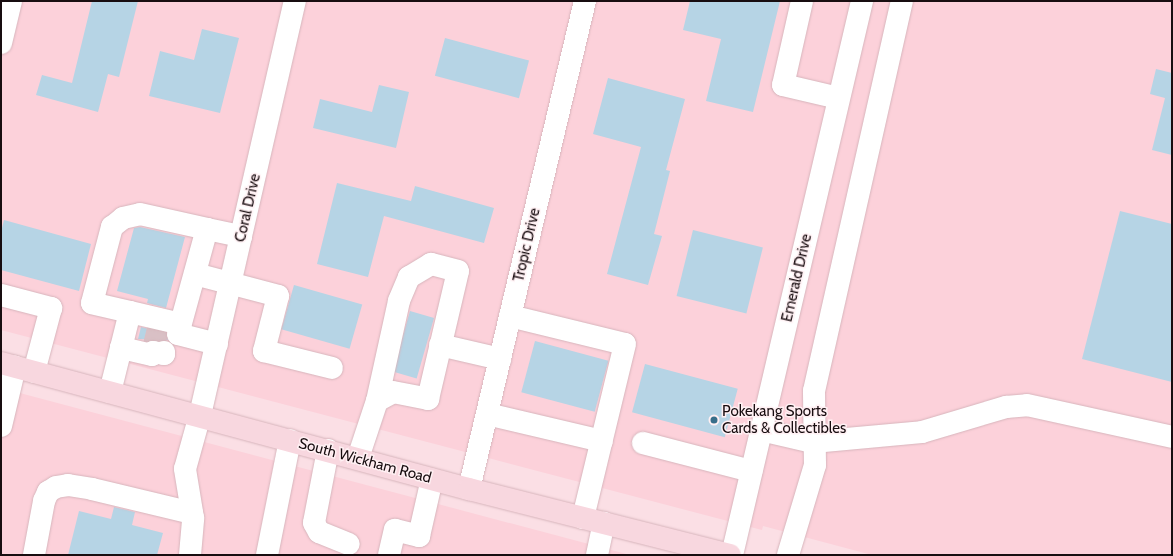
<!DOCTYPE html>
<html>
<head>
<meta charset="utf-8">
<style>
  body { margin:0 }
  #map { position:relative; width:1173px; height:556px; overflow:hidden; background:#fbdfe5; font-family:Cabin,sans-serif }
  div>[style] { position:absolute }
  .built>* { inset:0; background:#fcd1da }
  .building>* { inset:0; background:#b6d4e5; transform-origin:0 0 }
  .minor-tunnel>* { height:22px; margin-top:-11px; transform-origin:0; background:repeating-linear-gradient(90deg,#d9c0c5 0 22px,transparent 0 33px) }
  .roads { filter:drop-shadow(0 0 1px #d7b5bc) drop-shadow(0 0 1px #d7b5bc) }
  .minor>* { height:22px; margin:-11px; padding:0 11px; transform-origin:11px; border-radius:11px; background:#fff }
  .major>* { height:22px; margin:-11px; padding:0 11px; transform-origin:11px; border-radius:11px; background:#f8d7df }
  .dots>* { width:11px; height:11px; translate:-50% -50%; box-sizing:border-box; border:2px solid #fff0f3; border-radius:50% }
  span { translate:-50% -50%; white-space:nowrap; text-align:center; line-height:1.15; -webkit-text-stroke:3px #fff0f3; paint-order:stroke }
  .street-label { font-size:15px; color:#180d10 }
  .poi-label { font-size:15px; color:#180d10 }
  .left { translate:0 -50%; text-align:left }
  .frame { position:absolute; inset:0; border:2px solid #180d10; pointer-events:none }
</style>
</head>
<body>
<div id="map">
  <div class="built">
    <div style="clip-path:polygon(1px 1px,1172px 1px,1172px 555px,872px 555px,763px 526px,762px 530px,1px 330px)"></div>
    <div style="clip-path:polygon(1px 388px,630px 555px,1px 555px)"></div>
  </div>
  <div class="building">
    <div style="clip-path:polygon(92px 1px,138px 1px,119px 77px,108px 74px,98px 112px,36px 95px,42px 75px,72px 83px)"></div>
    <div style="clip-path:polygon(690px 1px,780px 1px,753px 112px,706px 101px,721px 39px,683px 30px)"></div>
    <div style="clip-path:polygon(202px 29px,239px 38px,220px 113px,149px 96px,160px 51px,194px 60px)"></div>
    <div style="left:445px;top:38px;width:87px;height:39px;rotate:15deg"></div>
    <div style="clip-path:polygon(1156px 69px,1172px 73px,1172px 155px,1152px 150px,1165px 98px,1150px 94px)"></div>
    <div style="clip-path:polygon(608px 78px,685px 99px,666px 170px,670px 171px,654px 234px,662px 236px,648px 285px,607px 274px,641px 147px,593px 134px)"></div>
    <div style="clip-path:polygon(379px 85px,409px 92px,396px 148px,313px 128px,320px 99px,372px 112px)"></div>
    <div style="clip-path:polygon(337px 183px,411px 201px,415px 186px,494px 208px,484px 243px,384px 216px,368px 277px,317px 264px)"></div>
    <div style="clip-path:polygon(1120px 211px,1172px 224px,1172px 382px,1082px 359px)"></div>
    <div style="clip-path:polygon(4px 220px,91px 244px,79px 291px,1px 270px,1px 232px)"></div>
    <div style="clip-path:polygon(140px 227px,185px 237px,166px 308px,147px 303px,148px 299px,117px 291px,134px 228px)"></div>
    <div style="left:693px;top:230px;width:72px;height:68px;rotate:14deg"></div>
    <div style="left:294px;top:285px;width:71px;height:46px;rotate:16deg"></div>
    <div style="left:410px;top:311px;width:25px;height:63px;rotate:16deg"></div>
    <div style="clip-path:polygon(141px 327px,166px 333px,168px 340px,138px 339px)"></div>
    <div style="left:535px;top:341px;width:76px;height:53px;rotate:15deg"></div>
    <div style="left:645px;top:364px;width:96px;height:50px;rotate:15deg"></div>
    <div style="clip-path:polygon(114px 507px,135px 512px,132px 525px,163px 533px,157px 555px,68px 555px,79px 511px,111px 519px)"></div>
  </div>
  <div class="minor-tunnel">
    <div style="left:153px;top:349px;width:21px;rotate:-76deg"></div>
  </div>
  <div class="roads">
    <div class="minor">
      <div style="left:802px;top:1px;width:86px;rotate:102.7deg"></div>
      <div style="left:783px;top:85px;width:57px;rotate:13.1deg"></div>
      <div style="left:1px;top:43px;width:43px;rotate:-76.6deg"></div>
      <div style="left:195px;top:274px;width:86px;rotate:14.8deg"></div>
      <div style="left:278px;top:296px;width:57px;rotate:104.3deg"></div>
      <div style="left:264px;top:351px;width:70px;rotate:14deg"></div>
      <div style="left:1px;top:295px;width:52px;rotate:14.6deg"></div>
      <div style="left:51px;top:308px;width:66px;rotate:104.9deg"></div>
      <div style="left:130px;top:312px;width:39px;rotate:-167deg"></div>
      <div style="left:92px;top:303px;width:79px;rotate:-75.3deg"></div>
      <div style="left:112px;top:227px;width:14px;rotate:-39deg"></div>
      <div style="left:123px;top:218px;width:17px;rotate:-13deg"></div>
      <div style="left:140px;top:214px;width:69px;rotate:12.6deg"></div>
      <div style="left:510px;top:316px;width:118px;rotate:13.7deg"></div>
      <div style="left:625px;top:344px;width:179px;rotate:103.6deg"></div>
      <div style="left:217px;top:344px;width:40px;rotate:-165.6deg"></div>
      <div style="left:178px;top:334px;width:109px;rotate:-74.6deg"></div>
      <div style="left:207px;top:229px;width:35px;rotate:12deg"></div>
      <div style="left:440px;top:345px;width:62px;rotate:13.1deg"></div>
      <div style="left:164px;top:352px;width:2px;rotate:90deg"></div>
      <div style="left:164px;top:354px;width:11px;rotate:-170deg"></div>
      <div style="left:153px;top:352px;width:3px;rotate:108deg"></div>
      <div style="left:152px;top:355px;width:32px;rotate:-167deg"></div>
      <div style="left:121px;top:348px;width:37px;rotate:-76deg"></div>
      <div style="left:130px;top:312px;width:52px;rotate:13.2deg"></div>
      <div style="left:110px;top:392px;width:45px;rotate:-76deg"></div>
      <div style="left:487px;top:414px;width:118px;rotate:13.2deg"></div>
      <div style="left:1px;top:426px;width:61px;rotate:-76.7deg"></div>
      <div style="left:761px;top:430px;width:53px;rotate:13deg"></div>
      <div style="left:813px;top:442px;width:109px;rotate:-5.2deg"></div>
      <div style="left:922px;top:432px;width:88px;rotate:-16.6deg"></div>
      <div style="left:1006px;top:407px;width:21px;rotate:-5deg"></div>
      <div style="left:1027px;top:405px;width:148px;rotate:12.4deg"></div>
      <div style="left:643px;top:443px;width:112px;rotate:14.5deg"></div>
      <div style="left:328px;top:450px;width:74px;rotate:100.9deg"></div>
      <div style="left:314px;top:523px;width:10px;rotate:61deg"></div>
      <div style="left:319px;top:532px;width:32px;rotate:22deg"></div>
      <div style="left:358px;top:458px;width:60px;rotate:-71.6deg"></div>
      <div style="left:377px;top:401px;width:18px;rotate:-29deg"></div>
      <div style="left:393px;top:392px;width:36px;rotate:11deg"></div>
      <div style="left:428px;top:399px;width:131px;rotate:-76.8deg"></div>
      <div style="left:458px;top:271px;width:28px;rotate:-165deg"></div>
      <div style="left:431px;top:264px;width:26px;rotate:149deg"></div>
      <div style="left:409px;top:277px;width:26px;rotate:113deg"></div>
      <div style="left:399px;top:301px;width:102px;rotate:102.4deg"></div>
      <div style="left:469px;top:489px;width:502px;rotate:-76.63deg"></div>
      <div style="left:34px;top:555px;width:55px;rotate:-79.5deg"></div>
      <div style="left:44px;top:501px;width:10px;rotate:-66deg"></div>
      <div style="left:48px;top:492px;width:9px;rotate:-32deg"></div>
      <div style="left:56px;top:487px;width:12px;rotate:-9deg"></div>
      <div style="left:68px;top:485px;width:24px;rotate:9deg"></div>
      <div style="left:92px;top:489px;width:103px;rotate:13.5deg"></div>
      <div style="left:190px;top:555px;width:37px;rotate:-85deg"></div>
      <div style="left:193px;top:518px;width:50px;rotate:-99.3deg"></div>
      <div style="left:185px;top:469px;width:56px;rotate:-74.5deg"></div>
      <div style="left:200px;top:415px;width:425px;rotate:-77.1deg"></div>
      <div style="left:267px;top:555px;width:117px;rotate:-78.7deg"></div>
      <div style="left:389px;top:555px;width:26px;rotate:-77deg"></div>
      <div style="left:395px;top:530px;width:25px;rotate:14deg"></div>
      <div style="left:419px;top:536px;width:58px;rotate:-77.2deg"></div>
      <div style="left:597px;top:555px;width:33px;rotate:-78deg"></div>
      <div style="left:732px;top:555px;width:569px;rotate:-76.79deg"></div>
      <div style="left:788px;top:555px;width:94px;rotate:-73.3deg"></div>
      <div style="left:815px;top:465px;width:74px;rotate:-90.8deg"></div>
      <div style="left:814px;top:391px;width:400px;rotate:-77.3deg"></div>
    </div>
    <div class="major">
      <div style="left:1px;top:363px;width:485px;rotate:15.1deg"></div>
      <div style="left:469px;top:489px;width:269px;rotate:14.2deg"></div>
    </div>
  </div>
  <div class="dots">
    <div style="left:714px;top:420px;background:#386e8a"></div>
  </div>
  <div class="street-label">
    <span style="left:248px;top:208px;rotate:-77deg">Coral Drive</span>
    <span style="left:527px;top:245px;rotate:-77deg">Tropic Drive</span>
    <span style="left:797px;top:278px;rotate:-77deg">Emerald Drive</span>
    <span style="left:365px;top:461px;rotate:15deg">South Wickham Road</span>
  </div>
  <div class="poi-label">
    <span class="left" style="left:722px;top:420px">Pokekang Sports<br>Cards &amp; Collectibles</span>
  </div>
  <div class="frame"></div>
</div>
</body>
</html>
